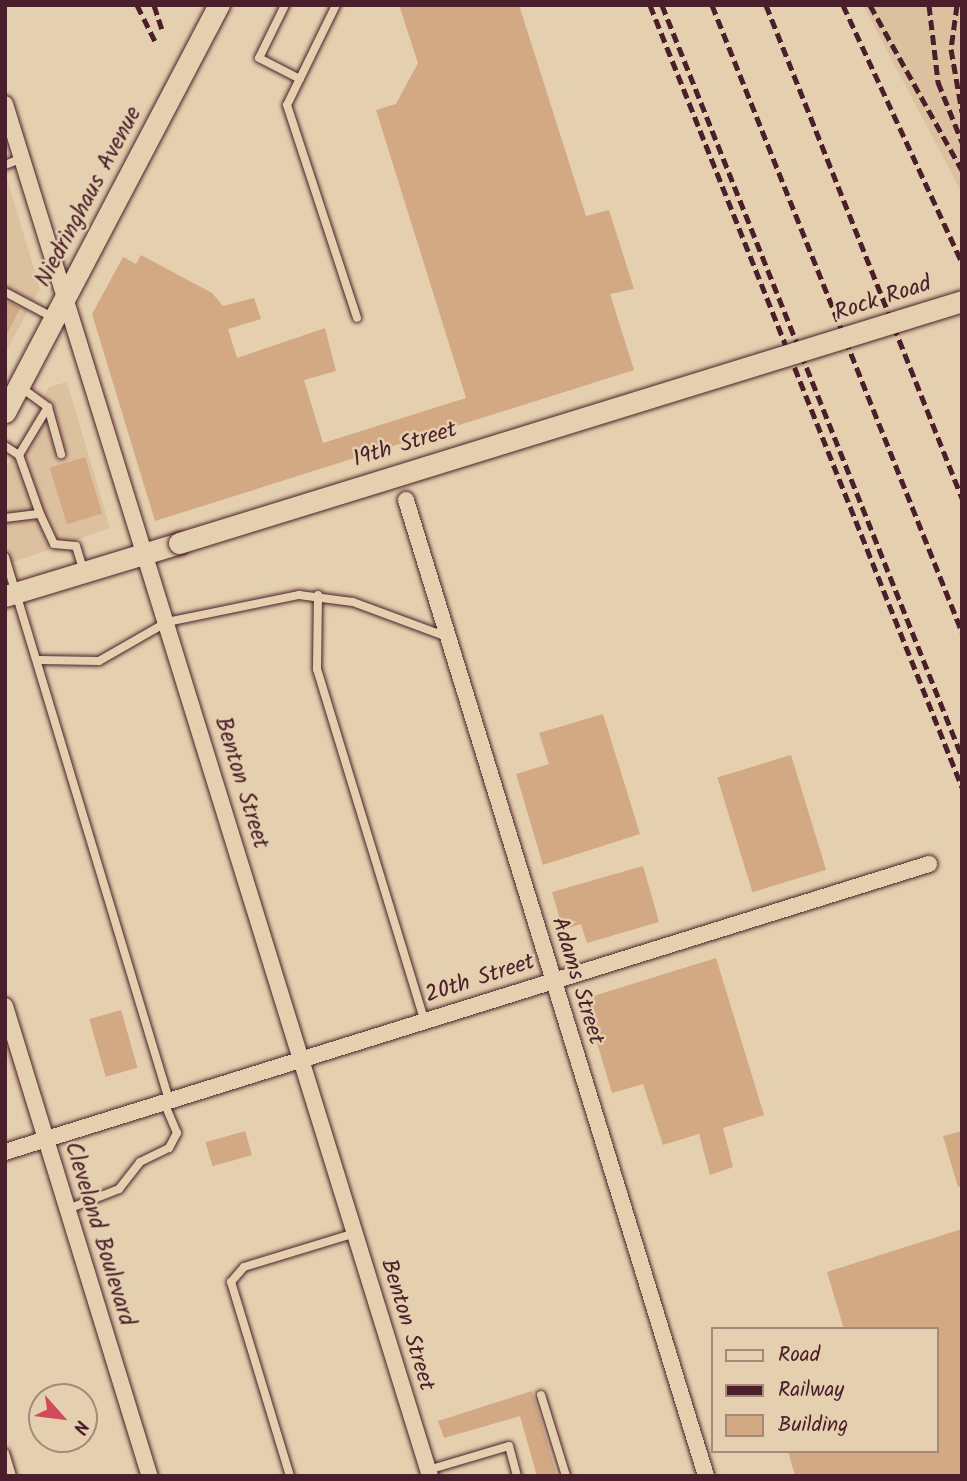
<!DOCTYPE html>
<html>
<head>
<meta charset="utf-8">
<style>
  body { margin:0 }
  #map { position:relative; width:967px; height:1481px; overflow:hidden; background:#e4cfae; font-family:Kalam,sans-serif }
  div>[style] { position:absolute }
  .built>* { inset:0; background:#dcc19f }
  .building>* { inset:0; background:#d2a983; transform-origin:0 0 }
  .roads { filter:drop-shadow(0 0 2px #4a1f2b) drop-shadow(0 0 2px #4a1f2b) }
  .lane>* { height:8px; margin:-4px; padding:0 4px; transform-origin:4px; border-radius:4px; background:#e4cfae }
  .street>* { height:16px; margin:-8px; padding:0 8px; transform-origin:8px; border-radius:8px; background:#e4cfae }
  .secondary>* { height:21px; margin:-10.5px; padding:0 10.5px; transform-origin:10.5px; border-radius:10.5px; background:#e4cfae }
  .rail>* { height:5px; margin-top:-2.5px; transform-origin:0; background:repeating-linear-gradient(90deg,#4a1f2b 0 10px,transparent 0 15px) }
  .bridges { filter:drop-shadow(0 0 2px #4a1f2b) drop-shadow(0 0 2px #4a1f2b) }
  .secondary-bridge>* { height:21px; margin:-10.5px; padding:0 10.5px; transform-origin:10.5px; border-radius:10.5px; background:#e4cfae }
  span { translate:-50% -50%; white-space:nowrap; text-align:center; line-height:1.15; -webkit-text-stroke:5px #e4cfae; paint-order:stroke }
  .street-label { font-size:23px; color:#4a1f2b }
  .frame { position:absolute; inset:0; border:7px solid #4a1f2b; pointer-events:none }
  .legend { position:absolute; left:711px; top:1327px; width:228px; height:126px; box-sizing:border-box; background:#e4cfae; border:2px solid #a6897a; margin:0; padding:9px 12px; list-style:none; font-size:21px; color:#4a1f2b }
  .legend li { display:flex; align-items:center; gap:14px; height:35px }
  .legend b { width:35px; border:2px solid #a6897a }
  .north { position:absolute; left:28px; top:1383px; width:70px; height:70px; box-sizing:border-box; background:#e4cfae; border:2px solid #a6897a; border-radius:50%; rotate:118deg; font-size:19px; font-weight:700; line-height:28px; text-align:center; color:#4a1f2b }
  .north::after { content:''; display:block; margin:auto; width:24px; height:32px; background:#d1495b; clip-path:polygon(50% 0,100% 100%,50% 72%,0 100%) }
</style>
</head>
<body>
<div id="map">
  <div class="built">
    <div style="clip-path:polygon(863px 5px,962px 5px,962px 193px)"></div>
    <div style="clip-path:polygon(5px 172px,40px 289px,5px 353px)"></div>
    <div style="clip-path:polygon(67px 382px,110px 528px,5px 565px,5px 470px,49px 387px)"></div>
  </div>
  <div class="building">
    <div style="clip-path:polygon(399px 5px,519px 5px,586px 216px,609px 210px,634px 289px,610px 294px,634px 370px,155px 521px,92px 314px,123px 257px,136px 264px,141px 255px,212px 293px,223px 306px,254px 298px,261px 319px,228px 329px,237px 358px,325px 328px,336px 371px,304px 380px,323px 443px,466px 398px,376px 110px,396px 104px,418px 63px)"></div>
    <div style="clip-path:polygon(5px 300px,20px 308px,5px 338px)"></div>
    <div style="left:85px;top:457px;width:59px;height:37px;rotate:73deg"></div>
    <div style="clip-path:polygon(603px 714px,640px 834px,543px 865px,516px 774px,549px 764px,539px 733px)"></div>
    <div style="left:791px;top:755px;width:120px;height:77px;rotate:73deg"></div>
    <div style="clip-path:polygon(643px 866px,659px 922px,587px 943px,581px 924px,563px 930px,552px 892px)"></div>
    <div style="clip-path:polygon(716px 958px,764px 1115px,723px 1128px,733px 1167px,710px 1175px,699px 1134px,663px 1145px,643px 1084px,612px 1093px,584px 999px)"></div>
    <div style="left:121px;top:1010px;width:60px;height:33px;rotate:74deg"></div>
    <div style="left:245px;top:1131px;width:25px;height:41px;rotate:74deg"></div>
    <div style="clip-path:polygon(962px 1131px,962px 1186px,958px 1187px,943px 1136px)"></div>
    <div style="clip-path:polygon(962px 1229px,962px 1476px,795px 1476px,788px 1451px,937px 1451px,937px 1329px,844px 1329px,827px 1272px)"></div>
    <div style="clip-path:polygon(532px 1391px,557px 1476px,537px 1476px,520px 1416px,444px 1438px,438px 1421px)"></div>
  </div>
  <div class="roads">
    <div class="lane">
      <div style="left:285px;top:5px;width:59px;rotate:116.1deg"></div>
      <div style="left:259px;top:58px;width:46px;rotate:27.1deg"></div>
      <div style="left:336px;top:5px;width:111px;rotate:116.1deg"></div>
      <div style="left:287px;top:105px;width:224px;rotate:71.8deg"></div>
      <div style="left:5px;top:165px;width:16px;rotate:-22deg"></div>
      <div style="left:5px;top:292px;width:53px;rotate:28deg"></div>
      <div style="left:19px;top:386px;width:36px;rotate:36deg"></div>
      <div style="left:48px;top:407px;width:49px;rotate:74.5deg"></div>
      <div style="left:5px;top:446px;width:17px;rotate:33deg"></div>
      <div style="left:19px;top:455px;width:63px;rotate:70.4deg"></div>
      <div style="left:19px;top:455px;width:56px;rotate:-58.9deg"></div>
      <div style="left:5px;top:518px;width:35px;rotate:-7deg"></div>
      <div style="left:40px;top:514px;width:33px;rotate:65deg"></div>
      <div style="left:54px;top:544px;width:22px;rotate:5deg"></div>
      <div style="left:76px;top:546px;width:24px;rotate:73deg"></div>
      <div style="left:5px;top:557px;width:567px;rotate:73.19deg"></div>
      <div style="left:318px;top:595px;width:74px;rotate:90.8deg"></div>
      <div style="left:317px;top:669px;width:367px;rotate:73deg"></div>
      <div style="left:39px;top:660px;width:60px;rotate:1deg"></div>
      <div style="left:99px;top:661px;width:78px;rotate:-29.8deg"></div>
      <div style="left:167px;top:622px;width:135px;rotate:-11.6deg"></div>
      <div style="left:299px;top:595px;width:54px;rotate:7.4deg"></div>
      <div style="left:353px;top:602px;width:100px;rotate:20.4deg"></div>
      <div style="left:68px;top:1209px;width:55px;rotate:-21.4deg"></div>
      <div style="left:119px;top:1189px;width:34px;rotate:-52deg"></div>
      <div style="left:140px;top:1162px;width:32px;rotate:-26deg"></div>
      <div style="left:169px;top:1148px;width:17px;rotate:-62deg"></div>
      <div style="left:177px;top:1133px;width:34px;rotate:-113deg"></div>
      <div style="left:541px;top:1395px;width:85px;rotate:72.8deg"></div>
      <div style="left:5px;top:1453px;width:24px;rotate:73deg"></div>
      <div style="left:428px;top:1470px;width:84px;rotate:-16.5deg"></div>
      <div style="left:509px;top:1446px;width:31px;rotate:75deg"></div>
      <div style="left:290px;top:1476px;width:203px;rotate:-106.9deg"></div>
      <div style="left:231px;top:1282px;width:20px;rotate:-49deg"></div>
      <div style="left:244px;top:1267px;width:116px;rotate:-17deg"></div>
    </div>
    <div class="street">
      <div style="left:5px;top:104px;width:1436px;rotate:72.79deg"></div>
      <div style="left:406px;top:500px;width:1021px;rotate:72.91deg"></div>
      <div style="left:5px;top:1006px;width:492px;rotate:72.9deg"></div>
      <div style="left:5px;top:1152px;width:968px;rotate:-17.31deg"></div>
    </div>
    <div class="secondary">
      <div style="left:5px;top:412px;width:460px;rotate:-62.3deg"></div>
      <div style="left:5px;top:596px;width:182px;rotate:-16.9deg"></div>
    </div>
  </div>
  <div class="rail">
    <div style="left:137px;top:5px;width:42px;rotate:63.4deg"></div>
    <div style="left:154px;top:5px;width:25px;rotate:72deg"></div>
    <div style="left:650px;top:5px;width:842px;rotate:68.25deg"></div>
    <div style="left:662px;top:5px;width:810px;rotate:68.25deg"></div>
    <div style="left:712px;top:5px;width:675px;rotate:68.26deg"></div>
    <div style="left:766px;top:5px;width:531px;rotate:68.32deg"></div>
    <div style="left:843px;top:5px;width:284px;rotate:65.2deg"></div>
    <div style="left:870px;top:5px;width:189px;rotate:60.9deg"></div>
    <div style="left:929px;top:5px;width:78px;rotate:83.3deg"></div>
    <div style="left:938px;top:82px;width:65px;rotate:68.2deg"></div>
    <div style="left:957px;top:5px;width:44px;rotate:97.8deg"></div>
    <div style="left:951px;top:49px;width:64px;rotate:80.1deg"></div>
  </div>
  <div class="bridges">
    <div class="secondary-bridge">
      <div style="left:179px;top:543px;width:820px;rotate:-17.17deg"></div>
    </div>
  </div>
  <div class="street-label">
    <span style="left:89px;top:197px;rotate:-62deg">Niedringhaus Avenue</span>
    <span style="left:883px;top:299px;rotate:-18deg">Rock Road</span>
    <span style="left:405px;top:445px;rotate:-17deg">19th Street</span>
    <span style="left:241px;top:783px;rotate:73deg">Benton Street</span>
    <span style="left:480px;top:979px;rotate:-18deg">20th Street</span>
    <span style="left:577px;top:981px;rotate:73deg">Adams Street</span>
    <span style="left:99px;top:1234px;rotate:73deg">Cleveland Boulevard</span>
    <span style="left:407px;top:1325px;rotate:73deg">Benton Street</span>
  </div>
  <div class="frame"></div>
  <ul class="legend">
  <li><b style="height:9px;background:#e4cfae"></b>Road</li>
  <li><b style="height:9px;background:#4a1f2b"></b>Railway</li>
  <li><b style="height:19px;background:#d2a983"></b>Building</li>
  </ul>
  <div class="north">N</div>
</div>
</body>
</html>
